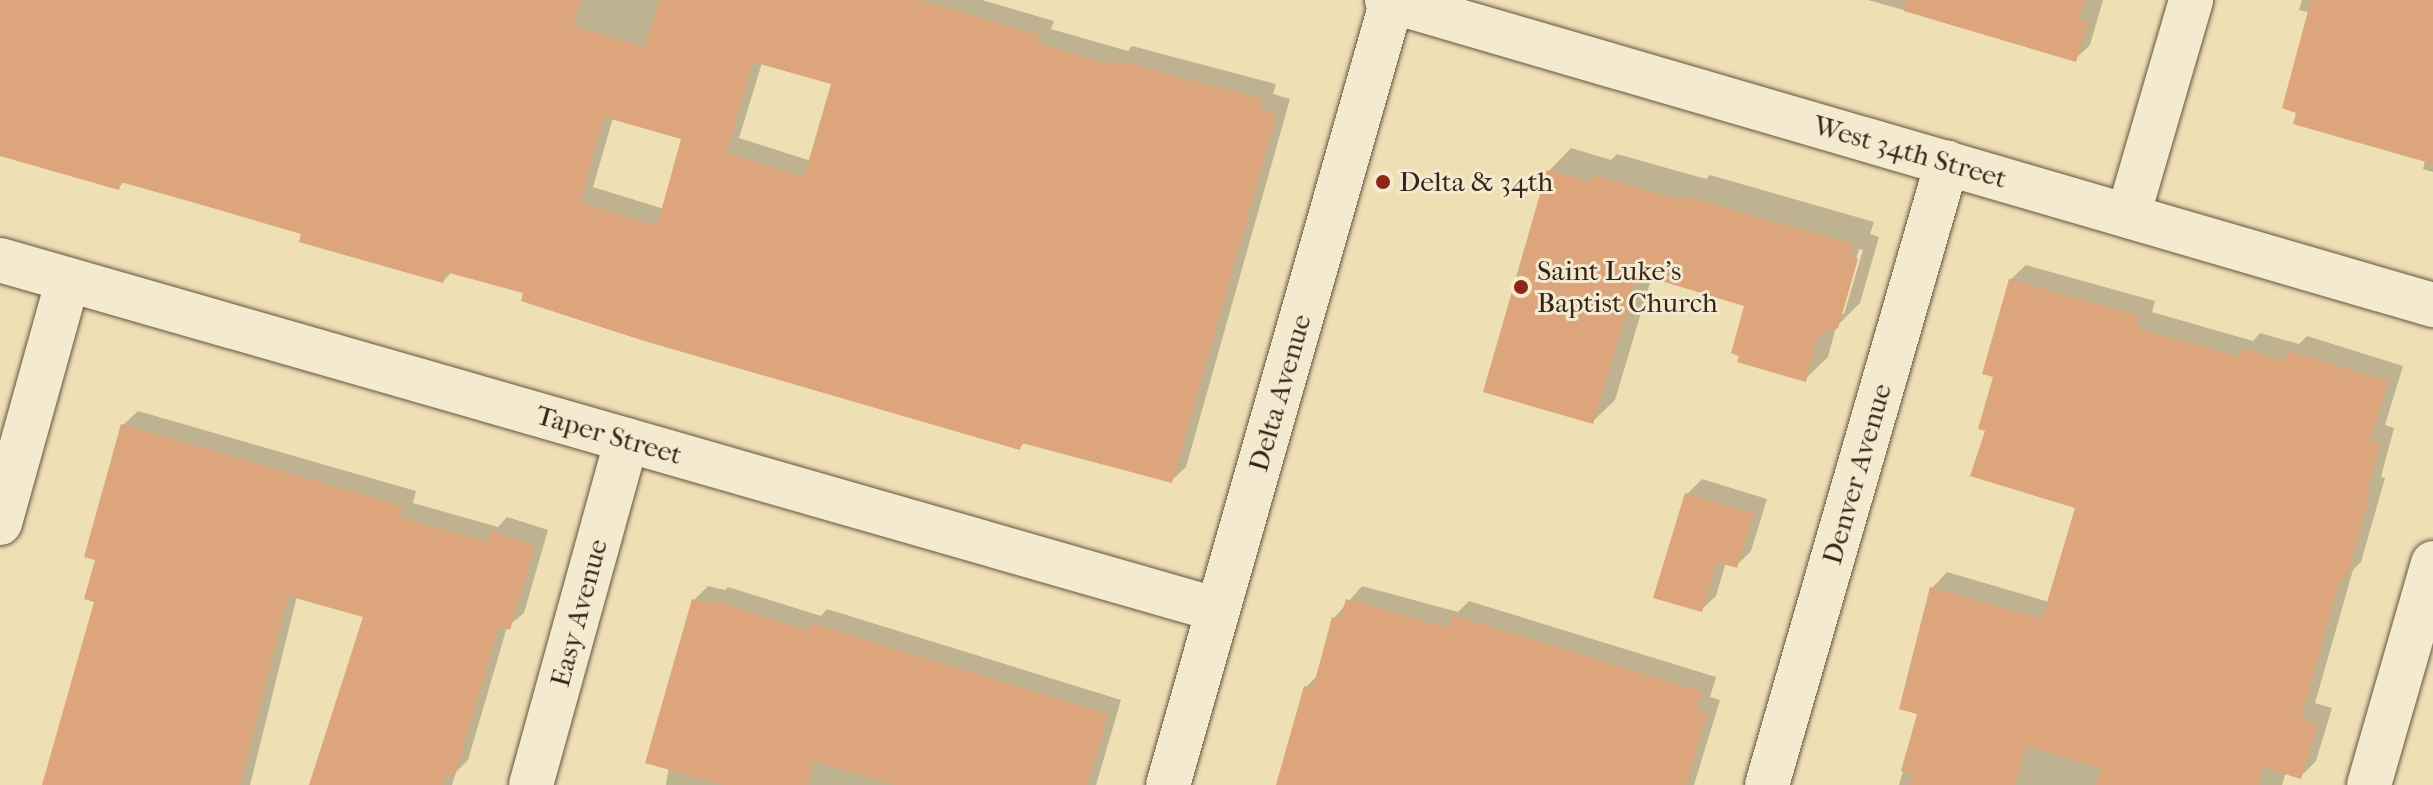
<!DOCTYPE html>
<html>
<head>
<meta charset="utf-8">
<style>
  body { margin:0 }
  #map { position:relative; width:2433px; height:785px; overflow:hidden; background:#eedfb5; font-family:"IM FELL French Canon",serif }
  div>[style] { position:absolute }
  .shadow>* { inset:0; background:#0003 }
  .building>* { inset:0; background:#dca57c }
  .roads { filter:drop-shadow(0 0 2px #655443) drop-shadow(0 0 2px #655443) }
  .minor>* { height:44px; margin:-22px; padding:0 22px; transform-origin:22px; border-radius:22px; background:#f4eacf }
  .dots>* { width:22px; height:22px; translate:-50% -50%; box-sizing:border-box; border:4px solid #f4eacf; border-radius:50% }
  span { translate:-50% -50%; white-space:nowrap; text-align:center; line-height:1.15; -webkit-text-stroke:6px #f4eacf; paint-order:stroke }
  .street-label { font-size:28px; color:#37251d }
  .poi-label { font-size:28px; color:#37251d }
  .left { translate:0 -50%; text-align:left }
</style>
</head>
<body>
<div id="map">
  <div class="shadow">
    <div style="clip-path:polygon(evenodd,0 0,982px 0,1054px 21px,1051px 29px,1128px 51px,1132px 46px,1276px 84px,1273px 94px,1290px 99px,1186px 467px,1171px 481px,1025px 442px,1019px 448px,526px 292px,452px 272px,443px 281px,304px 233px,125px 181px,118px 188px,0 153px,0 0,762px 63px,833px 82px,811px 161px,739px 138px,762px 63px,0 0,613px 118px,683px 138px,664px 209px,593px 187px,613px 118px)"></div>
    <div style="clip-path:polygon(1868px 0,2103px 0,2090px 45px,2075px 59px)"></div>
    <div style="clip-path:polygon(2302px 0,2385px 0,2433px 39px,2433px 172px,2423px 169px,2425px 161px,2310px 13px,2299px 10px)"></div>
    <div style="clip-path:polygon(evenodd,1571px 148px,1611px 160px,1617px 154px,1706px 179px,1710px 175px,1874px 222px,1870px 234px,1879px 237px,1860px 303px,1836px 327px,1828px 357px,1805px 379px,1747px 304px,1652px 276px,1615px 400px,1592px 422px,1549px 171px,1571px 148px,1859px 249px,1863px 250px,1844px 314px,1840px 314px,1859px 249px)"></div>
    <div style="clip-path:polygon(2026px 265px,2155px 301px,2152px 312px,2253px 341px,2260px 333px,2299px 344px,2307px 336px,2403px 366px,2385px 425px,2394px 428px,2381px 477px,2385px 478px,2361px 562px,2353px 570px,2315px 703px,2332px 708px,2316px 761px,2300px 777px,2286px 772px,2282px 785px,1899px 785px,1920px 713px,1932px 588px,1947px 572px,2049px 602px,2077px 506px,1987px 430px,2010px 280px)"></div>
    <div style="clip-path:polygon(138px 411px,416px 491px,413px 503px,498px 527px,507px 517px,548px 530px,524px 613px,507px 627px,468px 760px,456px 772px,452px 785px,311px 785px,365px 616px,297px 596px,250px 785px,48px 785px,97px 601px,97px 559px,123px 425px)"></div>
    <div style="clip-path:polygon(1702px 479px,1767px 499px,1751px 551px,1737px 565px,1726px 562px,1716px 596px,1701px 610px,1687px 494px)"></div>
    <div style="clip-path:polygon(708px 586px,725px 590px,728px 587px,821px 616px,827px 609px,1121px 700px,1096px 785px,666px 785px,694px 600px)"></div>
    <div style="clip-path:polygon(1362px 586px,1458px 612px,1469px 601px,1716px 677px,1710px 697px,1720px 700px,1694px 785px,1276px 785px,1306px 687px,1319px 674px,1334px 618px)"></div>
  </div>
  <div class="building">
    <div style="clip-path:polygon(evenodd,0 0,580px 0,573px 26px,645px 47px,659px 0,919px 0,1041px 35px,1038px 43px,1114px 65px,1116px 60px,1263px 99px,1260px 108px,1277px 113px,1172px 483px,1022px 443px,1020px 450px,641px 340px,521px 301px,523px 293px,446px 272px,443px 283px,299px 242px,301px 234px,209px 207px,121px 182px,119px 190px,0 156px,0 0,753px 62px,831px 84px,804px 177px,726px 153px,753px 62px,0 0,604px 117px,681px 139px,657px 226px,580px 202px,604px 117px)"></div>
    <div style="clip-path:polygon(1906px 0,2084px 0,2079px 18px,2088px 22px,2076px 62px,1904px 11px)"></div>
    <div style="clip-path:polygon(2311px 0,2433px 0,2433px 164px,2293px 124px,2296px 113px,2282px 108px)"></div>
    <div style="clip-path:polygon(1547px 170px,1591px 182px,1593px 175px,1684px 201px,1685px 196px,1853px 244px,1849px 256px,1858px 259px,1838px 328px,1818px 336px,1806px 382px,1737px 362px,1739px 356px,1731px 353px,1744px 306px,1638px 274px,1593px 424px,1483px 392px)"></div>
    <div style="clip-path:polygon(2009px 279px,2140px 316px,2137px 328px,2240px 357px,2243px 348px,2286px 361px,2289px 351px,2388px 381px,2370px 441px,2380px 443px,2367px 493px,2370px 494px,2346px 580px,2340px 578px,2301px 719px,2318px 724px,2301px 779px,2262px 767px,2259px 785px,2096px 785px,2101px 768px,2026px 746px,2015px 785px,1909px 785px,1912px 774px,1901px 771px,1917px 714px,1899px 709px,1930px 587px,2042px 619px,2075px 508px,1970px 476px,1985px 431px,1978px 429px,1993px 377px,1982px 374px)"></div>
    <div style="clip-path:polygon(121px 424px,403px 506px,400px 517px,488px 542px,491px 531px,535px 545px,510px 630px,499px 626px,454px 777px,446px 774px,443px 785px,309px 785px,363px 617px,288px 596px,240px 785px,42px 785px,94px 602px,84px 599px,95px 560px,84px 557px)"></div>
    <div style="clip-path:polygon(1685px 493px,1754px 513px,1737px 568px,1717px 562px,1702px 612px,1653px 598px)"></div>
    <div style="clip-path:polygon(692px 599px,711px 604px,712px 600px,809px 631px,811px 623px,1108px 714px,1087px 785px,895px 785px,814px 761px,807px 785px,723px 785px,645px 763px)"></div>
    <div style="clip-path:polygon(1346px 599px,1449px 628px,1453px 615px,1703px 692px,1697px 711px,1707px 714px,1686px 785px,1276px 785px,1304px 686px,1313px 688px,1332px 617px,1340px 619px)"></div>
  </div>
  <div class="roads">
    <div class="minor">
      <div style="left:1387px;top:0;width:1090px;rotate:16.26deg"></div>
      <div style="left:2128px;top:216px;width:225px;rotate:-73.7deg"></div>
      <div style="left:0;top:260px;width:1267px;rotate:16.03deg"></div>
      <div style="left:0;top:523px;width:252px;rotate:-74.4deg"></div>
      <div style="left:531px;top:785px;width:358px;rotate:-74.5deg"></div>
      <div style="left:1168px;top:785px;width:816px;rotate:-74.07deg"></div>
      <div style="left:1767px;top:785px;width:648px;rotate:-73.86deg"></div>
      <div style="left:2369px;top:785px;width:231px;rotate:-73.9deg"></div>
    </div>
  </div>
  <div class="dots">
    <div style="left:1383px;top:182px;background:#8f2418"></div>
    <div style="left:1521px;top:287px;background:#8f2418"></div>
  </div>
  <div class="street-label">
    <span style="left:1910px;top:152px;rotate:16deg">West 34th Street</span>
    <span style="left:1280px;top:393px;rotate:-74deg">Delta Avenue</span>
    <span style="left:609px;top:435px;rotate:16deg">Taper Street</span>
    <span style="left:1857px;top:474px;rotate:-74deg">Denver Avenue</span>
    <span style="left:579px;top:613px;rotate:-75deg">Easy Avenue</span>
  </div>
  <div class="poi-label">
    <span class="left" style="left:1399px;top:182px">Delta &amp; 34th</span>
    <span class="left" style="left:1537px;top:287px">Saint Luke's<br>Baptist Church</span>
  </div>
</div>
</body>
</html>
